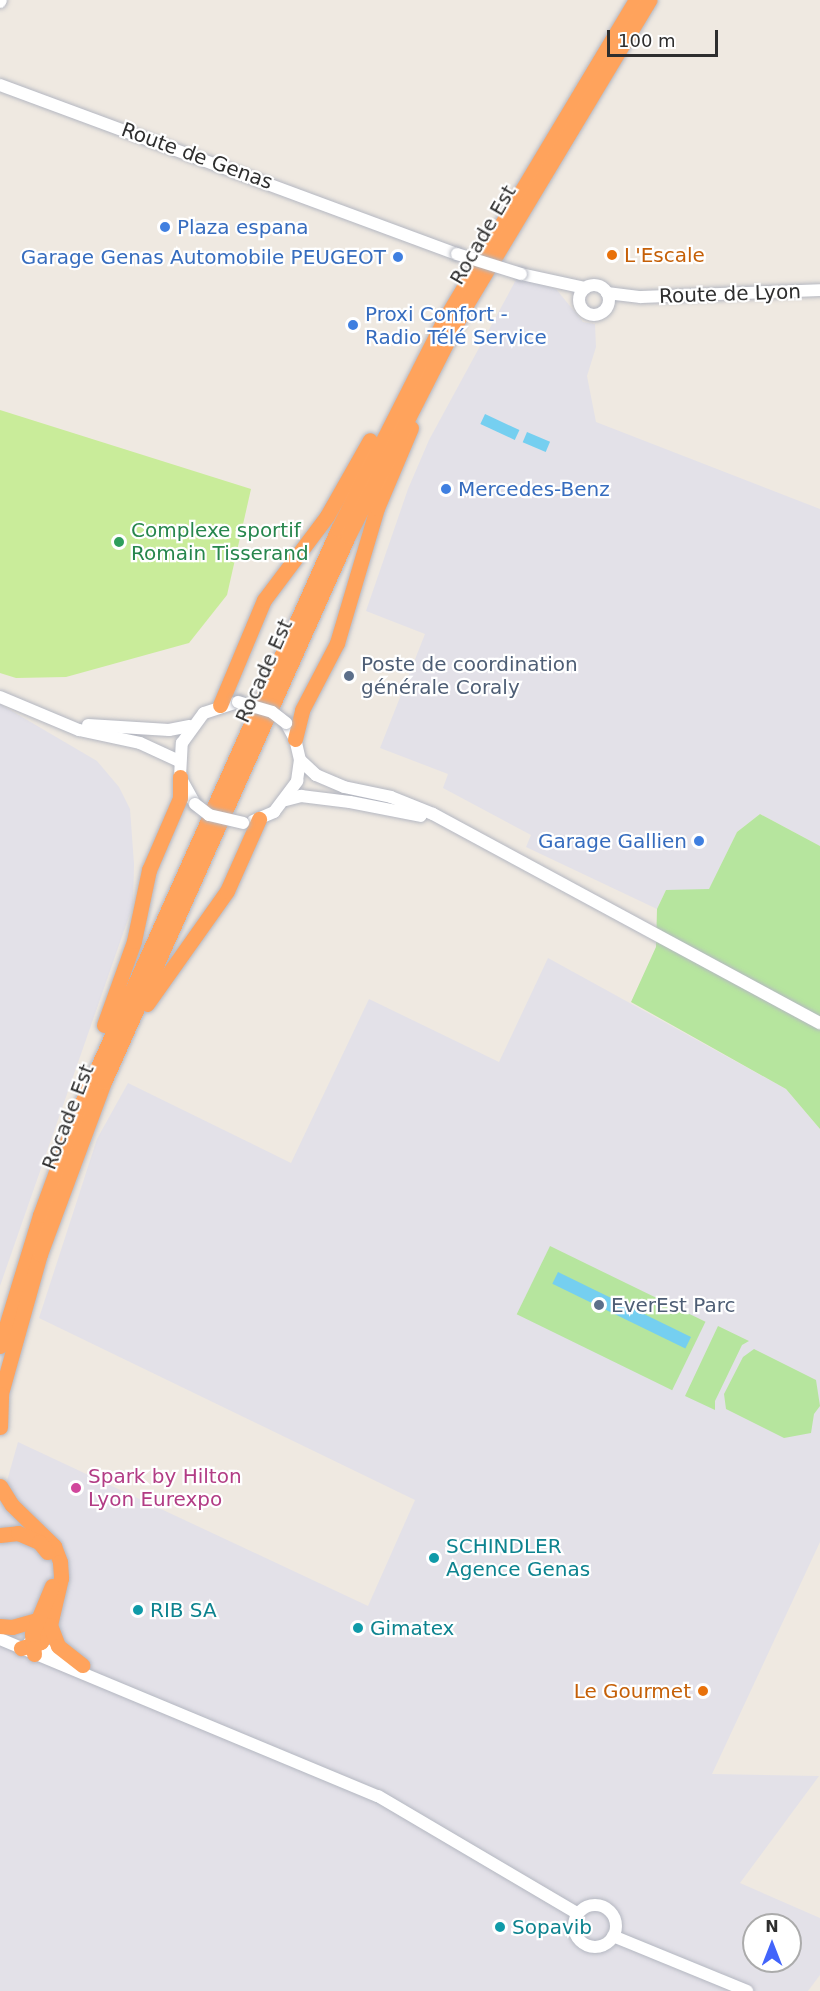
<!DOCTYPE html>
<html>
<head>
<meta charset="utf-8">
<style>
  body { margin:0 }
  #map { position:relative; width:820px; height:1991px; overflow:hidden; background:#efe9e1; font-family:"DejaVu Sans",sans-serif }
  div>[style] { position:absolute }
  .industrial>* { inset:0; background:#e3e1e8 }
  .green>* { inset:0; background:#b6e59e; transform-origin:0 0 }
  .pitch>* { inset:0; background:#c9ec9a }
  .water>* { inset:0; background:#75cff0; transform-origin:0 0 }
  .roads { filter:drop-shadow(0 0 2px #b4b7c1) drop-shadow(0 0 2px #b4b7c1) }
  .secondary>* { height:12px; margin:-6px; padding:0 6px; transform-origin:6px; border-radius:6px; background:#fff }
  .secondary>.ring { margin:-6px; padding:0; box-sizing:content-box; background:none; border:12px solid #fff; border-radius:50% }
  .highway>* { height:15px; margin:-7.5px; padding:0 7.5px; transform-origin:7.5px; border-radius:7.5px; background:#ffa35c }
  .bridges { filter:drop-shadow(0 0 2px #b4b7c1) drop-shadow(0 0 2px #b4b7c1) }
  .secondary-bridge>* { height:12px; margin:-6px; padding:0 6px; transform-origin:6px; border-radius:6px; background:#fff }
  .dots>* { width:16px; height:16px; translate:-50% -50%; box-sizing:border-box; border:3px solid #fff; border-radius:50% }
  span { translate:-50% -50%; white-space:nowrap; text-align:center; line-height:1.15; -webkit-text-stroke:4.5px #fff; paint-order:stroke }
  .street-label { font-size:20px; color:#2e2e2e }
  .shop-label { font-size:20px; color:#366cbe }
  .left { translate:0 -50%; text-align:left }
  .right { translate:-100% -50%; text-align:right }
  .food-label { font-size:20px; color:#c56008 }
  .leisure-label { font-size:20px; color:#27864d }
  .service-label { font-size:20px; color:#4e5e75 }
  .hotel-label { font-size:20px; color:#b23c85 }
  .culture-label { font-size:20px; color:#0d838f }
  .north { position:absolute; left:742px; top:1913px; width:60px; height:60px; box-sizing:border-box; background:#fff; border:2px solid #ababab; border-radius:50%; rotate:0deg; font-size:16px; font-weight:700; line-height:24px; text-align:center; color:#2e2e2e }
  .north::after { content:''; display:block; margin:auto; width:21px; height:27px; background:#4264fb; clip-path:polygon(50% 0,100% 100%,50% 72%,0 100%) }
  .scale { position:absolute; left:607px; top:30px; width:111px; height:27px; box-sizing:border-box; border:3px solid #2e2e2e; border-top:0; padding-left:8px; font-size:18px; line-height:21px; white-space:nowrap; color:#2e2e2e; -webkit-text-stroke:4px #fff; paint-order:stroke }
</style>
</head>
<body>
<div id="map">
  <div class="industrial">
    <div style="clip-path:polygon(517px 278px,556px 289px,583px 322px,595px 324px,596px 347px,587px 376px,596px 422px,820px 509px,820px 846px,760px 814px,737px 832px,709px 890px,666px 890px,657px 909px,526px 847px,531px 835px,443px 788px,448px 774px,380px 748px,425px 634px,366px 611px,408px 489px,429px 440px)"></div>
    <div style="clip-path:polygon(0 704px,97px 761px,119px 787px,130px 809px,134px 864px,133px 905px,0 1286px)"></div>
    <div style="clip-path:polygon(evenodd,548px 958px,786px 1089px,820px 1129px,820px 1542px,712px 1774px,819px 1776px,740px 1883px,820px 1918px,820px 1975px,808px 1991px,0 1991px,0 1506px,18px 1442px,368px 1606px,415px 1500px,39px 1318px,97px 1139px,128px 1083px,291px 1163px,369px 999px,499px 1062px,548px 958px,754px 1925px,790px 1925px,790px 1961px,754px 1961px,754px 1925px)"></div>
  </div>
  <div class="green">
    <div style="clip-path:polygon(760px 814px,820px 846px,820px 1129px,786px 1089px,631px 1002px,656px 947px,657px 909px,666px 890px,709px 889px,737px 832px)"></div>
    <div style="left:550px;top:1246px;width:173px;height:76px;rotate:26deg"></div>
    <div style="clip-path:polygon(718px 1326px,749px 1341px,742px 1345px,715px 1401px,715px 1410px,685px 1396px)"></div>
    <div style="clip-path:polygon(754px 1349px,816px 1380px,820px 1406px,814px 1414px,811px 1433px,784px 1438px,726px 1409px,724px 1394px,743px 1357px)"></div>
  </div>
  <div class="pitch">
    <div style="clip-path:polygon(0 410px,251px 489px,227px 595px,189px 643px,66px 677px,16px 678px,0 673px)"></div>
  </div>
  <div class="water">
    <div style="left:485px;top:414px;width:38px;height:11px;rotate:25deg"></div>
    <div style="left:527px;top:432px;width:25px;height:11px;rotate:23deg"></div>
    <div style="left:558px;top:1272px;width:148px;height:13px;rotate:26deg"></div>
  </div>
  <div class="roads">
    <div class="secondary">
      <div style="left:0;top:2px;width:2px;rotate:-63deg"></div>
      <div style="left:0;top:85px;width:487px;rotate:20.3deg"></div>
      <div style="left:521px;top:274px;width:66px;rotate:12.3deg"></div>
      <div class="ring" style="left:579px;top:285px;width:18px;height:18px"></div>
      <div style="left:607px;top:293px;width:34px;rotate:7deg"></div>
      <div style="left:641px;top:297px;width:179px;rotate:-2.2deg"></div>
      <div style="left:0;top:697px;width:86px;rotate:22.7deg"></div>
      <div style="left:79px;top:730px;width:62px;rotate:12deg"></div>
      <div style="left:140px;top:743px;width:43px;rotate:24.8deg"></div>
      <div style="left:88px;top:725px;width:81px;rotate:3.5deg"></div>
      <div style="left:169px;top:730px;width:21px;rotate:-11deg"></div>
      <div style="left:300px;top:760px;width:22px;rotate:43deg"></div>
      <div style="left:316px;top:775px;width:30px;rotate:23deg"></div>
      <div style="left:344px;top:787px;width:48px;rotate:12deg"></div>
      <div style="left:391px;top:797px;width:45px;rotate:22deg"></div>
      <div style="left:433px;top:814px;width:440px;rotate:28.4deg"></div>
      <div style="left:286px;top:800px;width:16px;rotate:-15deg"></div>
      <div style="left:301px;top:796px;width:49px;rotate:7deg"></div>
      <div style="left:350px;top:802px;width:72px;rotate:11.2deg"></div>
      <div style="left:195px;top:804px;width:31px;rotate:-119deg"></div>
      <div style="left:180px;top:777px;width:34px;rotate:-87deg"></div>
      <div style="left:182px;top:743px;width:37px;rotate:-54deg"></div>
      <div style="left:204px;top:713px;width:36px;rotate:-18deg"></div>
      <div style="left:253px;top:821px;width:23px;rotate:-23deg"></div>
      <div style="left:274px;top:812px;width:39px;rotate:-53deg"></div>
      <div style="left:297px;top:781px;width:21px;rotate:-82deg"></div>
      <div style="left:300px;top:760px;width:22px;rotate:-103deg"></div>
      <div style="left:295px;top:739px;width:18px;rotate:-119deg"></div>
      <div style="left:0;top:1639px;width:409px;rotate:22.6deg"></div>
      <div style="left:378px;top:1796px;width:232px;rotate:30.5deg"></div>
      <div style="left:29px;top:1643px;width:45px;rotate:22deg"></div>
      <div class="ring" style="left:574px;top:1905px;width:30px;height:30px"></div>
      <div style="left:613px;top:1936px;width:145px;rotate:22.3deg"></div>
    </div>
    <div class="highway">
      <div style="left:220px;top:705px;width:114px;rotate:-67.3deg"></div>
      <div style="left:264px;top:600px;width:105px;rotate:-53.1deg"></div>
      <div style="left:327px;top:516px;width:87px;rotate:-60.5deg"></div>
      <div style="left:295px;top:739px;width:30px;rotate:-76deg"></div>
      <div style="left:302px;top:710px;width:76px;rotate:-62.4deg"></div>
      <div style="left:337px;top:643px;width:141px;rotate:-73.5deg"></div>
      <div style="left:377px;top:508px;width:87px;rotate:-67deg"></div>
      <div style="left:147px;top:1004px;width:138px;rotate:-54.7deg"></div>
      <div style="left:227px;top:891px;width:79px;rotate:-66deg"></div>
      <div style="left:104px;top:1025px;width:89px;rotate:-70.3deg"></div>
      <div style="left:134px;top:941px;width:73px;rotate:-78.1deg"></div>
      <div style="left:149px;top:870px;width:78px;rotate:-66.7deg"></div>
      <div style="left:180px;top:798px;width:21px;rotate:-90deg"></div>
      <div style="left:0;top:1346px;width:137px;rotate:-73deg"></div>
      <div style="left:40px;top:1215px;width:113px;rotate:-69.8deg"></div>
      <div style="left:79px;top:1109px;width:635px;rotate:-65.94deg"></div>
      <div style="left:338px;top:529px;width:232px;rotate:-63.1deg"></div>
      <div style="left:443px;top:322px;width:375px;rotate:-59.1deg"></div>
      <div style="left:0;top:1397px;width:148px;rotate:-74.4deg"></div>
      <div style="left:40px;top:1254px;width:184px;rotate:-69.6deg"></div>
      <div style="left:104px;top:1082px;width:598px;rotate:-65.92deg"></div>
      <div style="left:348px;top:536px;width:254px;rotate:-63deg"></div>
      <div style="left:463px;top:310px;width:362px;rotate:-59deg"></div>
      <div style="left:0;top:1427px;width:33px;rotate:-88deg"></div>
      <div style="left:0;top:1486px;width:22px;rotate:58deg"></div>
      <div style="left:12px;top:1505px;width:59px;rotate:44.3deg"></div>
      <div style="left:54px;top:1546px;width:17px;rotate:69deg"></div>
      <div style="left:60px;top:1562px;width:16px;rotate:86deg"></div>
      <div style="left:61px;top:1578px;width:48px;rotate:103.2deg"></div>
      <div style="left:50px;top:1625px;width:19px;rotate:118deg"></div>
      <div style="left:41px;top:1642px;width:21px;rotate:163deg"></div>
      <div style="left:0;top:1535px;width:18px;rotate:-6deg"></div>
      <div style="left:18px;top:1533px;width:23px;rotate:23deg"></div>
      <div style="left:39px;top:1542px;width:13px;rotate:51deg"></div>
      <div style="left:50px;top:1625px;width:22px;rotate:69deg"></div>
      <div style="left:58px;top:1646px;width:31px;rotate:38deg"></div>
      <div style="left:0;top:1626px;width:12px;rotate:5deg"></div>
      <div style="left:12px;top:1627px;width:25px;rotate:-16deg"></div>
      <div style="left:34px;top:1654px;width:20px;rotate:-96deg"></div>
      <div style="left:32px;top:1634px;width:52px;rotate:-67.4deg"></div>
    </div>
  </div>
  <div class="bridges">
    <div class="secondary-bridge">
      <div style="left:457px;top:254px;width:67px;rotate:17.4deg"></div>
      <div style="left:238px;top:702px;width:35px;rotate:16deg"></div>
      <div style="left:272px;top:712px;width:18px;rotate:38deg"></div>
      <div style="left:195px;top:804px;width:18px;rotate:38deg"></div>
      <div style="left:209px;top:815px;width:35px;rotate:13deg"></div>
    </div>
  </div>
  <div class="dots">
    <div style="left:165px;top:227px;background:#3f7fe0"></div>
    <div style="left:612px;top:255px;background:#e8710a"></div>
    <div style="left:398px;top:257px;background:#3f7fe0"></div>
    <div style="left:353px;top:325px;background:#3f7fe0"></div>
    <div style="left:446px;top:489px;background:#3f7fe0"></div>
    <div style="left:119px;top:542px;background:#2e9e5b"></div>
    <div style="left:349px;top:676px;background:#5c6f8a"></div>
    <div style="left:699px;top:841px;background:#3f7fe0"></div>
    <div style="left:599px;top:1305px;background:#5c6f8a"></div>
    <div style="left:76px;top:1488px;background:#d1479c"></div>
    <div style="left:434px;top:1558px;background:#0f9aa8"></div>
    <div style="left:138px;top:1610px;background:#0f9aa8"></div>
    <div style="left:358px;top:1628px;background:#0f9aa8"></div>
    <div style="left:703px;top:1691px;background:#e8710a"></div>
    <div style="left:500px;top:1927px;background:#0f9aa8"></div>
  </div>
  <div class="street-label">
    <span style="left:197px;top:156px;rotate:20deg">Route de Genas</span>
    <span style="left:483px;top:235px;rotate:-60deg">Rocade Est</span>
    <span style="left:730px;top:294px;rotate:-2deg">Route de Lyon</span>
    <span style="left:264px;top:671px;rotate:-66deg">Rocade Est</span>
    <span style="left:68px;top:1117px;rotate:-69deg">Rocade Est</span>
  </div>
  <div class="shop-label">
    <span class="left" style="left:177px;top:227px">Plaza espana</span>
    <span class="right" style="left:386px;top:257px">Garage Genas Automobile PEUGEOT</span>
    <span class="left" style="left:365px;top:326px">Proxi Confort -<br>Radio Télé Service</span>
    <span class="left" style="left:458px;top:489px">Mercedes-Benz</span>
    <span class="right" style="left:687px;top:841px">Garage Gallien</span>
  </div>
  <div class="food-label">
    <span class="left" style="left:624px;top:255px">L'Escale</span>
    <span class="right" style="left:691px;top:1691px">Le Gourmet</span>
  </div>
  <div class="leisure-label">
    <span class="left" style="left:131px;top:542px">Complexe sportif<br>Romain Tisserand</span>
  </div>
  <div class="service-label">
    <span class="left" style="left:361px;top:676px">Poste de coordination<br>générale Coraly</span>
    <span class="left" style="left:611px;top:1305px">EverEst Parc</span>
  </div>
  <div class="hotel-label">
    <span class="left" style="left:88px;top:1488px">Spark by Hilton<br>Lyon Eurexpo</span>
  </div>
  <div class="culture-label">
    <span class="left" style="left:446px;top:1558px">SCHINDLER<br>Agence Genas</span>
    <span class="left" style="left:150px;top:1610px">RIB SA</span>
    <span class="left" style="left:370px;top:1628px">Gimatex</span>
    <span class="left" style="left:512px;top:1927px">Sopavib</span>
  </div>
  <div class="north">N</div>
  <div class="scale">100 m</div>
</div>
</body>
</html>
